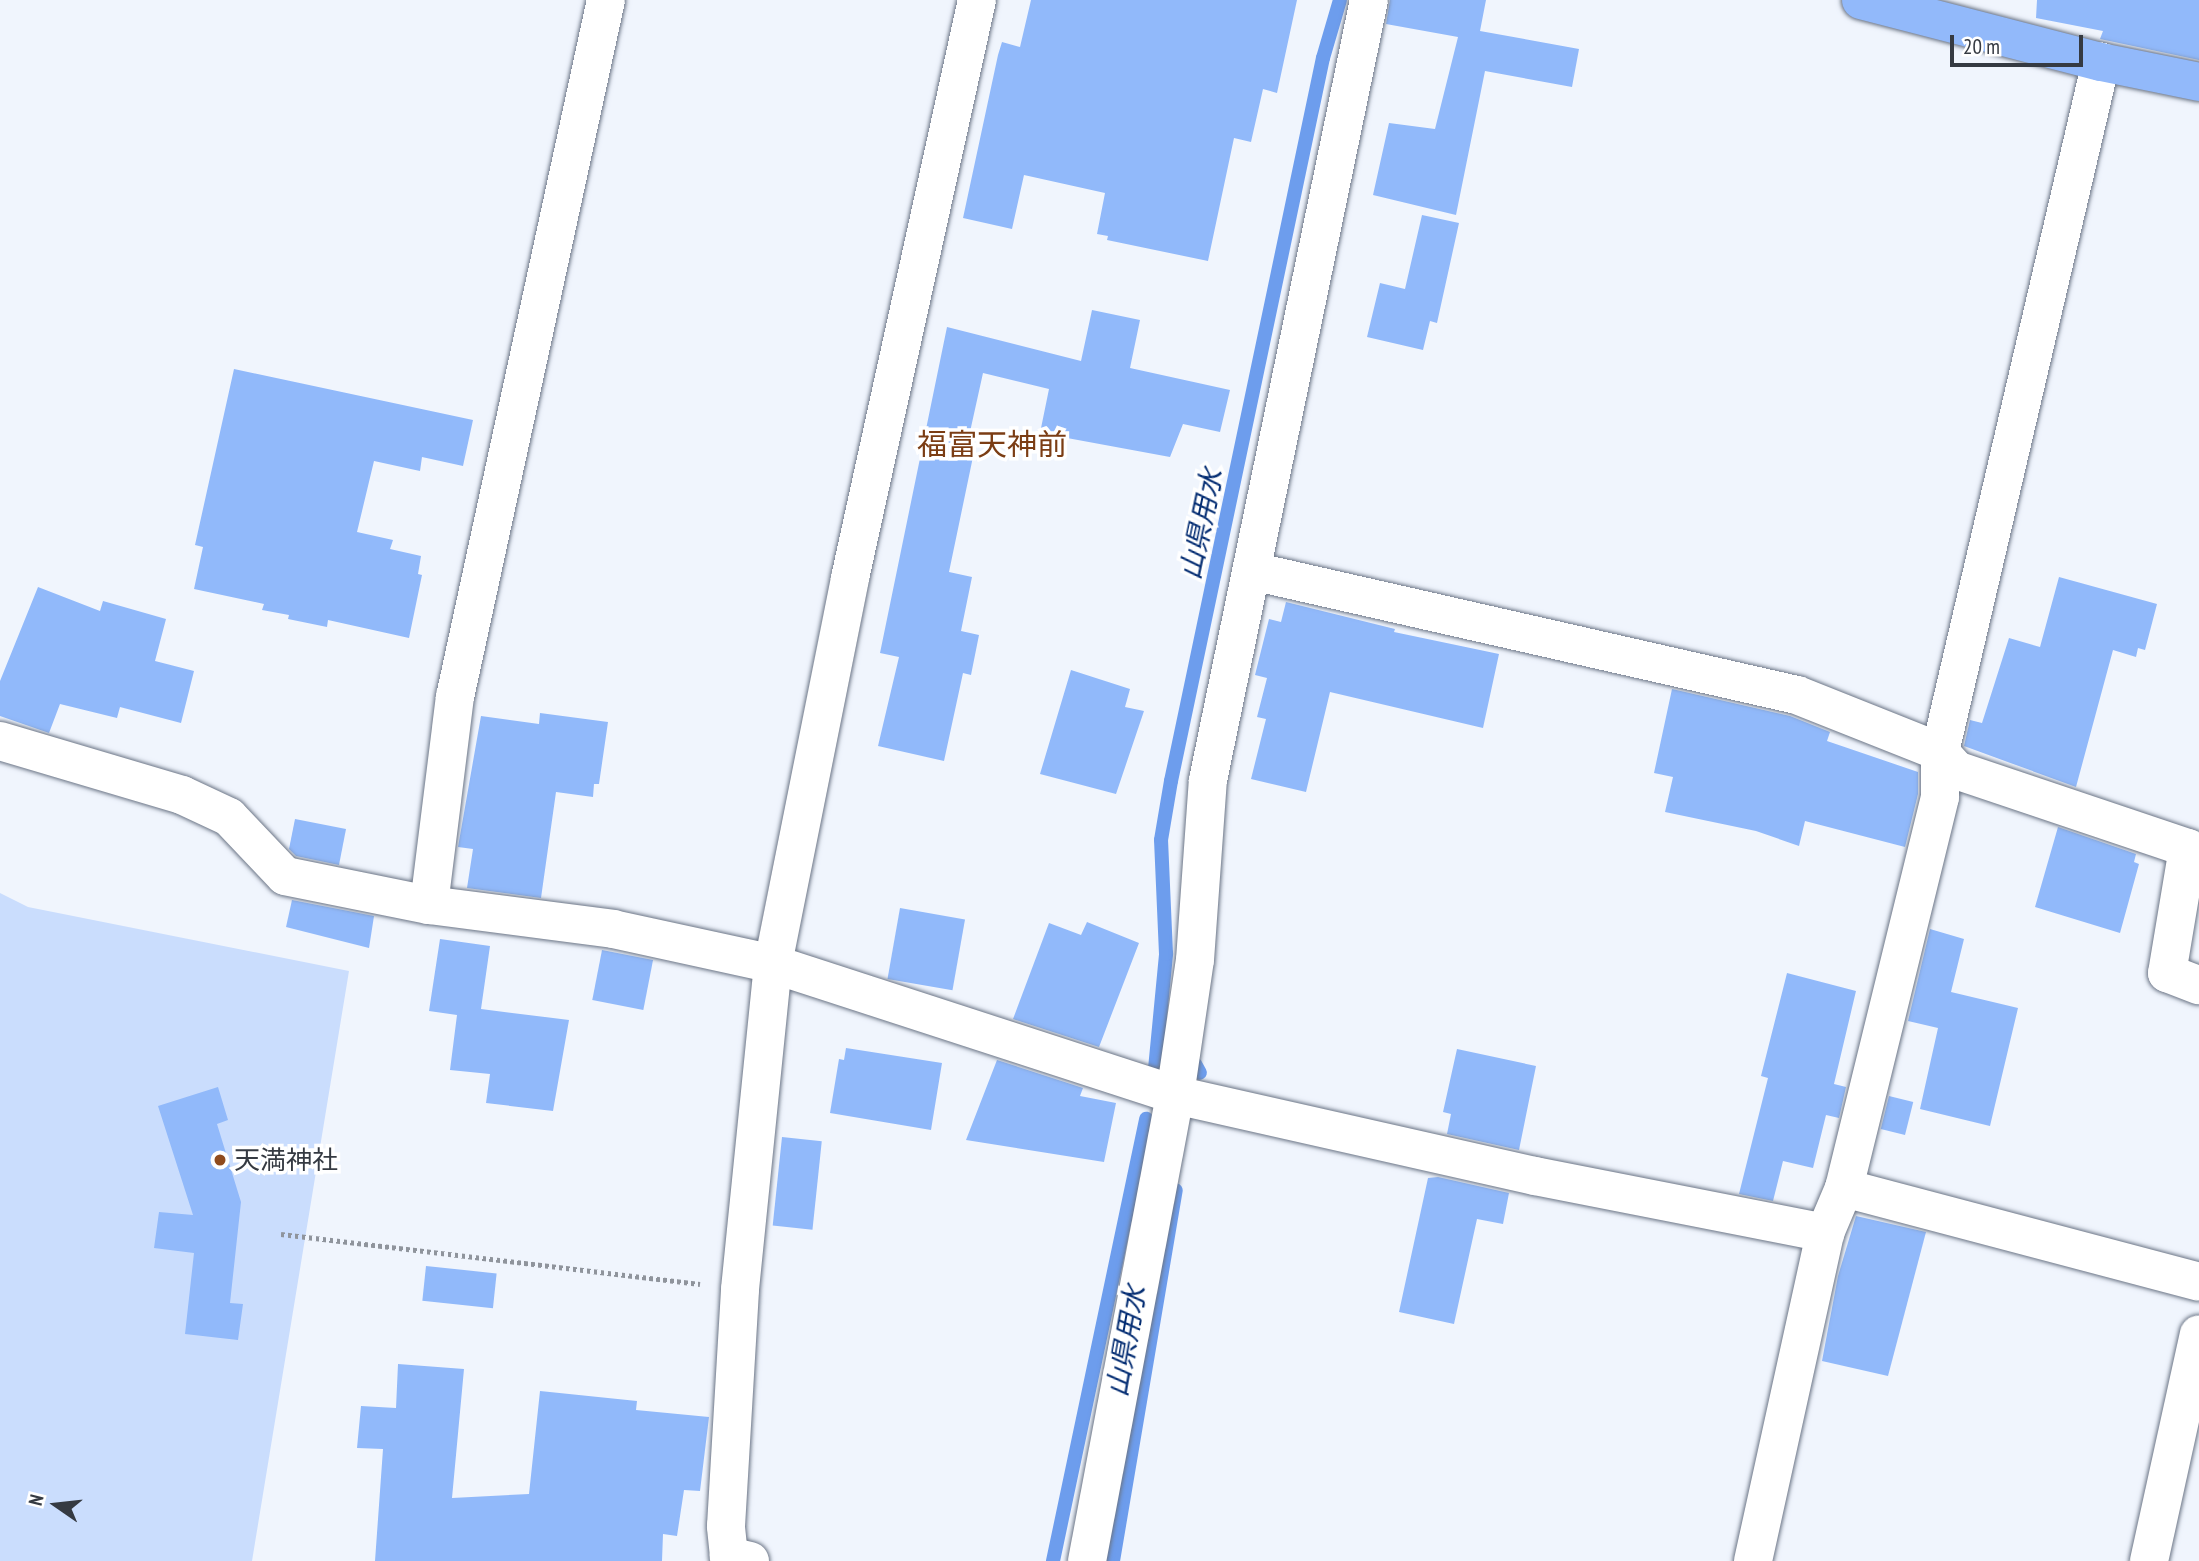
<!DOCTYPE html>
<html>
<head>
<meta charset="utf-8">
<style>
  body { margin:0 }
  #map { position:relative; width:2199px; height:1561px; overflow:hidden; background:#f0f5fd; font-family:"PT Sans Narrow","Noto Sans JP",sans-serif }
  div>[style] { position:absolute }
  .green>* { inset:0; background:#caddfd }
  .stream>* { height:14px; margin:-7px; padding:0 7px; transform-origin:7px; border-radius:7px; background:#6d9ded }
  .building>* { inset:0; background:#91b9fa; transform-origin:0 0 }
  .path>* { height:4.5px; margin-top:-2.25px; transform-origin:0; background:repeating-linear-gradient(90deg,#8f949c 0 3.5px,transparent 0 7px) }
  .roads { filter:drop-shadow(0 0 2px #6b7586) drop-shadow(0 0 2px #6b7586) }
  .street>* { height:38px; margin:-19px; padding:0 19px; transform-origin:19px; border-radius:19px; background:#fff }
  .primary>* { height:38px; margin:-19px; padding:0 19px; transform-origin:19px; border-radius:19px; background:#92b9fa }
  .dots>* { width:19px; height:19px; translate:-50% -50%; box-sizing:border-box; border:4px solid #fff; border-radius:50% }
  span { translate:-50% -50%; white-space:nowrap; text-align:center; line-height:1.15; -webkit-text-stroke:7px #fff; paint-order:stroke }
  .poi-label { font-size:26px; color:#353a42 }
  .left { translate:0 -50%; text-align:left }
  .water-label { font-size:28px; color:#032c72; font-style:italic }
  .quarter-label { font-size:30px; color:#7b3d14 }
  .north { position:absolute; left:21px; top:1470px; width:70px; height:70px; -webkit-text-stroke:5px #fff; paint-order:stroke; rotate:284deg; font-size:19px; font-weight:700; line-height:28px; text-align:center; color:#353a42 }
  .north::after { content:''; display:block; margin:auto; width:24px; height:32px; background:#353a42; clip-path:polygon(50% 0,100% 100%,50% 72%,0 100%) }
  .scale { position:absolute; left:1950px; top:35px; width:133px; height:32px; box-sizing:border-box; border:4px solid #353a42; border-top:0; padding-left:9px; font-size:21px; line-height:24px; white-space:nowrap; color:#353a42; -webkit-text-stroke:5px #fff; paint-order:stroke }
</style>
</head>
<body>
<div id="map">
  <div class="green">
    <div style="clip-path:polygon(0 893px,28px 907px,349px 971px,252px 1561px,0 1561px)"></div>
  </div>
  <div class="stream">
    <div style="left:1195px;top:1064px;width:10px;rotate:61deg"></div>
    <div style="left:1155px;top:1069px;width:116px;rotate:-84.5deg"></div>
    <div style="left:1166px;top:954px;width:114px;rotate:-92.5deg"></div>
    <div style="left:1161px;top:840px;width:60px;rotate:-80.4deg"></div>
    <div style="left:1171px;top:781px;width:739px;rotate:-78.13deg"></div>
    <div style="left:1323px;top:58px;width:60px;rotate:-73.7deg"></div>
    <div style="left:1053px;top:1561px;width:452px;rotate:-78.1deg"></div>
    <div style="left:1113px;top:1561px;width:376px;rotate:-80.4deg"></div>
  </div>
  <div class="building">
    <div style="clip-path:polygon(1031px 0,1297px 0,1277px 93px,1263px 89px,1251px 142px,1234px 138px,1208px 261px,1107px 240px,1108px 236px,1097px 234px,1105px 193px,1024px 175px,1012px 229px,963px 218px,998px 55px,1002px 42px,1020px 47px)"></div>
    <div style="clip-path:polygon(1390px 0,1486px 0,1480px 31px,1579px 49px,1572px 87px,1485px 71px,1456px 215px,1373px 195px,1389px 123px,1435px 129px,1458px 37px,1386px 24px)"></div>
    <div style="clip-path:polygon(2037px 0,2199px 0,2199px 60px,2100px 39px,2103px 31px,2036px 18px)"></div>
    <div style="clip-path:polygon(1422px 215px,1459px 223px,1437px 323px,1430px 321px,1423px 350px,1367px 337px,1380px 283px,1405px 289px)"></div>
    <div style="clip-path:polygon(1092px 310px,1140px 320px,1130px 368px,1230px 390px,1220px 432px,1183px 424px,1170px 457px,1040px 433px,1049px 389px,983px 373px,966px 450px,974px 452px,949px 572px,972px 577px,961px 631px,979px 635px,971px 675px,963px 673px,944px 761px,878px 746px,899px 657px,880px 653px,947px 327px,1081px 361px)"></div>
    <div style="clip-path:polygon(234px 369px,473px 420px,463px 466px,422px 457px,420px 471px,374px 461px,357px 532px,393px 540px,390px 549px,421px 556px,418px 574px,422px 575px,409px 638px,328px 620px,327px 627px,288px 619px,289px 615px,262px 610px,264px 604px,194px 589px,203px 547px,195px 545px)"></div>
    <div style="clip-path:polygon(2059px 577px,2157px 604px,2145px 650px,2138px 648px,2136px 657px,2113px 650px,2076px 787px,1964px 746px,1970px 720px,1982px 723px,2009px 638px,2040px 647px)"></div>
    <div style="clip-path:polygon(38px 587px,100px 611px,103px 601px,166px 619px,155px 661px,194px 671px,181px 723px,120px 707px,117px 718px,60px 704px,49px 733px,0 716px,0 681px)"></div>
    <div style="clip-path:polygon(1286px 602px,1395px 629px,1394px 632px,1499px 654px,1483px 728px,1330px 692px,1306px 792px,1251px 779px,1266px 719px,1257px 717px,1267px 678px,1255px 675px,1269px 619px,1281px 622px)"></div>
    <div style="clip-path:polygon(1071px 670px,1130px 689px,1125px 707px,1144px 711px,1116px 794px,1040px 774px)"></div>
    <div style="clip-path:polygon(1672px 689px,1790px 716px,1830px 732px,1827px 741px,1918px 772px,1918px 794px,1905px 847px,1805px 821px,1799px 846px,1756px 831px,1665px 812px,1673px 777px,1654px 773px)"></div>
    <div style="clip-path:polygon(540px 713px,608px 722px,599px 784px,594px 784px,593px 797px,556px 792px,541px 898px,467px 888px,473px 849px,458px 847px,481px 716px,539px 724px)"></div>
    <div style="clip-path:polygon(295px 819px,346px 829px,339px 865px,296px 856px,289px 849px)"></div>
    <div style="clip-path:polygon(2058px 827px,2136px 854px,2134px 862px,2139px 864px,2120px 933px,2035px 907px)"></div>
    <div style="clip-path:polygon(292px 900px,374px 916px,369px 948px,286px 927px)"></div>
    <div style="left:900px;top:908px;width:66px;height:72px;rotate:10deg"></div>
    <div style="clip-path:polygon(1087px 922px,1139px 943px,1099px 1047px,1013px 1019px,1049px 923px,1081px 935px)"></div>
    <div style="clip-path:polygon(1930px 929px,1964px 939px,1951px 992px,2018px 1008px,1990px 1126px,1920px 1109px,1938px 1028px,1908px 1021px)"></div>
    <div style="clip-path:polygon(440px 939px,490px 946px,481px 1009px,569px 1020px,553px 1111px,486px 1103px,490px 1074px,450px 1070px,457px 1015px,429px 1011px)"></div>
    <div style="left:602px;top:950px;width:52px;height:51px;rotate:11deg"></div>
    <div style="clip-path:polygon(1787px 973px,1856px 991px,1834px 1084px,1846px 1087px,1839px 1118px,1826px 1115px,1813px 1168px,1783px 1161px,1773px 1201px,1739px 1194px,1768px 1078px,1761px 1076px)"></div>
    <div style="clip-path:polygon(846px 1048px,942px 1063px,931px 1130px,830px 1113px,839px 1059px,844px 1060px)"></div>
    <div style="clip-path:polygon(1457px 1049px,1536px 1066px,1519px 1150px,1447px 1134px,1451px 1114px,1443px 1112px)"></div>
    <div style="clip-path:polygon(997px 1060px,1083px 1088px,1080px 1096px,1116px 1103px,1104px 1162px,966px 1140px)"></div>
    <div style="clip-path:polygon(218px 1087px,228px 1120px,217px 1124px,241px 1202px,230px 1303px,243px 1304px,238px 1340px,185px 1334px,194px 1253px,154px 1248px,159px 1212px,193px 1215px,158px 1106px)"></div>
    <div style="left:1889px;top:1096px;width:25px;height:34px;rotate:14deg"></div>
    <div style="left:782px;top:1137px;width:40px;height:89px;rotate:6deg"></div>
    <div style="clip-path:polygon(1438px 1177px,1509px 1193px,1503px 1224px,1477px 1219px,1454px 1324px,1399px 1312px,1428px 1178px)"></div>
    <div style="clip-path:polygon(1856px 1216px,1926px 1232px,1888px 1376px,1822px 1361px,1838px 1276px)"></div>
    <div style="left:426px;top:1266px;width:71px;height:35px;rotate:6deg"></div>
    <div style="clip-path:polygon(398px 1364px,464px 1369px,452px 1498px,529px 1494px,540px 1391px,637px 1401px,636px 1410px,709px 1417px,700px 1491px,684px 1490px,677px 1536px,663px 1534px,662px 1561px,375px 1561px,383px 1449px,357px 1448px,361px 1406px,396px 1408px)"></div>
  </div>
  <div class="path">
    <div style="left:281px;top:1234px;width:422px;rotate:6.8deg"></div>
  </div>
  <div class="roads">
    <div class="street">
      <div style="left:1252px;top:571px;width:559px;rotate:12.82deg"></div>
      <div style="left:1797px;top:695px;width:154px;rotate:21.7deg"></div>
      <div style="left:1940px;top:752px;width:24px;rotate:48deg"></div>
      <div style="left:1956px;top:770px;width:245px;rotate:18.6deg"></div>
      <div style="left:2188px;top:848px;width:127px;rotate:99.5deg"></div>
      <div style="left:2167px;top:973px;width:34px;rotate:21deg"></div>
      <div style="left:0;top:741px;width:190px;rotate:16.5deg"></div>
      <div style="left:182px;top:795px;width:52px;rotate:25.1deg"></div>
      <div style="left:229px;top:817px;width:81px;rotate:46.5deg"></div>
      <div style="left:285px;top:876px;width:147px;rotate:11.4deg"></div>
      <div style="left:429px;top:905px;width:186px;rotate:7.4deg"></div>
      <div style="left:613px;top:929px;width:164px;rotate:12.3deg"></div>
      <div style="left:773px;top:964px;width:423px;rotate:18deg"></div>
      <div style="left:1175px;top:1095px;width:369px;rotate:12.7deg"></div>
      <div style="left:1535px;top:1176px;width:296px;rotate:11.1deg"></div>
      <div style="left:429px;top:905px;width:210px;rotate:-82.9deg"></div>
      <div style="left:455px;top:697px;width:713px;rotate:-77.78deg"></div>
      <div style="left:1844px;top:1188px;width:367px;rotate:14.8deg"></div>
      <div style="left:750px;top:1561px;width:22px;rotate:-167deg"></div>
      <div style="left:729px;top:1556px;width:30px;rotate:-96deg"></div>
      <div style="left:726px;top:1526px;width:237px;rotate:-86.6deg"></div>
      <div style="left:740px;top:1289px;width:327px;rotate:-84.2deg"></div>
      <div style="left:773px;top:964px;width:394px;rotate:-78.7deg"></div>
      <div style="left:850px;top:578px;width:592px;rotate:-77.61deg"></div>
      <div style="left:1087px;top:1561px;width:474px;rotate:-79.3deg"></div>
      <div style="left:1175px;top:1095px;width:136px;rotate:-81.6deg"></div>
      <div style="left:1195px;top:960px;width:180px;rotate:-85.9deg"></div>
      <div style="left:1208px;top:780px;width:796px;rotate:-78.34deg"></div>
      <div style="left:1753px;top:1561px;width:336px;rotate:-77.6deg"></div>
      <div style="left:1825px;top:1233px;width:49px;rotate:-67.1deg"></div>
      <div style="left:1844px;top:1188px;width:403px;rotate:-76.2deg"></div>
      <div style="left:1940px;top:797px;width:45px;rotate:-90deg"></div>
      <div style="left:1940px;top:752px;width:709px;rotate:-76.87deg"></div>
      <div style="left:2149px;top:1561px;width:232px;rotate:-77.6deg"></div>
    </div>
    <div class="primary">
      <div style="left:1861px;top:0;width:248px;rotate:14.5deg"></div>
      <div style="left:2101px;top:62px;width:100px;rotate:11.5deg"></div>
    </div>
  </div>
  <div class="dots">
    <div style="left:220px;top:1160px;background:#8f4b1e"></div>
  </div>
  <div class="poi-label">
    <span class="left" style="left:234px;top:1160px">天満神社</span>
  </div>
  <div class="water-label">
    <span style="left:1201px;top:524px;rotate:-78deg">山県用水</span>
    <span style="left:1126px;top:1341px;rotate:-80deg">山県用水</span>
  </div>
  <div class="quarter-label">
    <span style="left:992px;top:444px">福富天神前</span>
  </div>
  <div class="north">N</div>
  <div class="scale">20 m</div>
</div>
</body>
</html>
